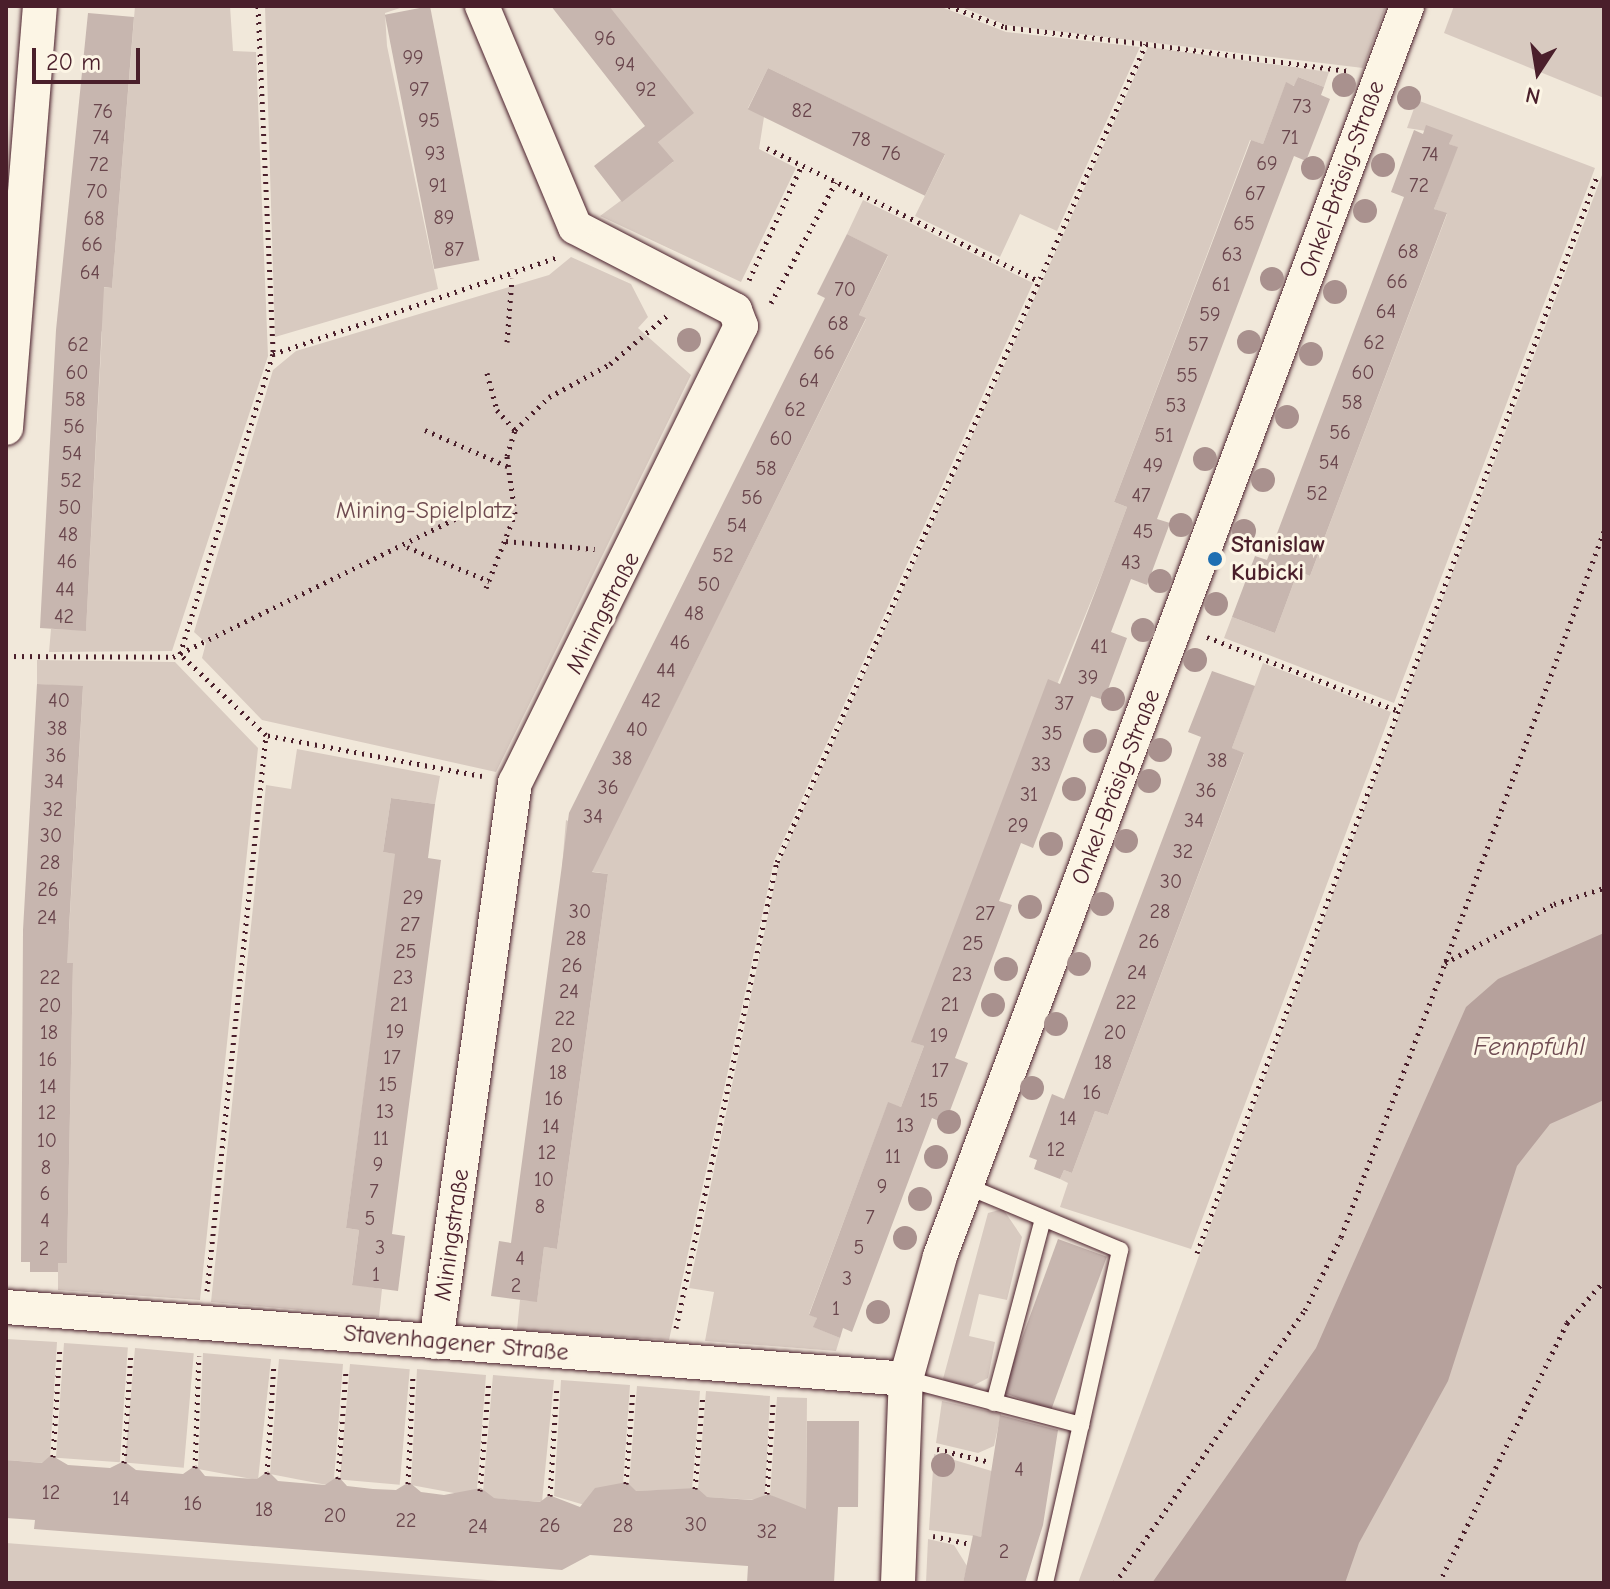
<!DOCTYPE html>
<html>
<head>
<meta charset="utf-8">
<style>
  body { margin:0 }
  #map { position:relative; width:1610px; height:1589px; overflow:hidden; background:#f1e8da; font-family:"Comic Neue",sans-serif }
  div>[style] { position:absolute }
  .green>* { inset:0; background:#d8cac0; transform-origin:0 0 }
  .water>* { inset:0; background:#b6a19c }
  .building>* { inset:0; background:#c7b6af; transform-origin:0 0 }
  .path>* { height:5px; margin-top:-2.5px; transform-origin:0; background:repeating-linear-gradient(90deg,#4a1f2b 0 2px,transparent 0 8px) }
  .roads { filter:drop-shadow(0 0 2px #4a1f2b) drop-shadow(0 0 2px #4a1f2b) }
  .service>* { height:16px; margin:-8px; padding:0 8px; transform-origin:8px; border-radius:8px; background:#fcf5e5 }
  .minor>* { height:34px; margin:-17px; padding:0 17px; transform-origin:17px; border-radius:17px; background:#fcf5e5 }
  .trees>* { width:24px; height:24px; margin:-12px; border-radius:50%; background:#a9918e }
  .dots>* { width:22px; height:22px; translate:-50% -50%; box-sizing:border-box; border:4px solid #fcf5e5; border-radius:50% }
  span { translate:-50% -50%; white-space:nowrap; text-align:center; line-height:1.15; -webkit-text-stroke:6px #fcf5e5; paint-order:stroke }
  .number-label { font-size:20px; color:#69454c }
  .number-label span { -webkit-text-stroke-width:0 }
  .street-label { font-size:24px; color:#4a1f2b }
  .park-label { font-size:24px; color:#6e4a50 }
  .poi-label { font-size:24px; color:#4a1f2b; font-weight:700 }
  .left { translate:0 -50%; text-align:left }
  .water-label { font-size:26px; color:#704c53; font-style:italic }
  .frame { position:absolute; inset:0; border:8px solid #4a1f2b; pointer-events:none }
  .north { position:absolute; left:1498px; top:32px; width:80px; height:80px; -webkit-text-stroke:6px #fcf5e5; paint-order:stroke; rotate:192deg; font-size:22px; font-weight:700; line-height:32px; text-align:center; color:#4a1f2b }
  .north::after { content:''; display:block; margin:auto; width:28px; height:36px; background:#4a1f2b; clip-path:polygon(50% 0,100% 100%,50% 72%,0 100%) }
  .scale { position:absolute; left:32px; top:48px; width:108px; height:36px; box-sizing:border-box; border:4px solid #4a1f2b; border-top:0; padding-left:10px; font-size:24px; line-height:28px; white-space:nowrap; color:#4a1f2b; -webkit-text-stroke:6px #fcf5e5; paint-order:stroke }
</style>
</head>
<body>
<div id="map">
  <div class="green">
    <div style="clip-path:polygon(135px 6px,230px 6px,233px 51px,256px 52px,268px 356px,172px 651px,49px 652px,51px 629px,86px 630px,102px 332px,69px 284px,112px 288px)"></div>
    <div style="clip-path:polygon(265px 6px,406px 6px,385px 13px,387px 46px,438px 289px,275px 337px)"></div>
    <div style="clip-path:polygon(609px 6px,939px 6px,1006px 32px,1140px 47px,1057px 231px,1020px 214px,1000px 257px,915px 216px,945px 155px,768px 68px,748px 108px,764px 117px,759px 149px,796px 168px,741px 282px,600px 216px,673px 162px,658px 142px)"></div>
    <div style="clip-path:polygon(959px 6px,1386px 6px,1363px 68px,1006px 25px)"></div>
    <div style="clip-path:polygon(1454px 6px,1604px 6px,1604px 98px,1444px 33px)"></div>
    <div style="clip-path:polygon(1148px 47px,1329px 72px,1324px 87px,1298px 77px,1295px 86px,1286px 83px,1263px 144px,1250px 140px,1114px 502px,1127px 507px,1104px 569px,912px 1042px,924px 1046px,901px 1107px,888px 1103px,809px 1314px,817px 1318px,814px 1327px,840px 1338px,836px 1351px,705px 1341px,714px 1292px,689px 1288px,779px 863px)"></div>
    <div style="clip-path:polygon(1417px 100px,1595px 168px,1394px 703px,1224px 638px,1232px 617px,1275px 633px,1298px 571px,1310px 576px,1447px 214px,1434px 209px,1457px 147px,1449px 144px,1452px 135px,1407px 128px)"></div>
    <div style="clip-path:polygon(1602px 175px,1604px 1583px,1078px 1583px,1400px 712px)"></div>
    <div style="clip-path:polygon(863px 200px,1033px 283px,774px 861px,669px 1340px,517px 1330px,520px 1300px,537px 1301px,544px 1247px,557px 1249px,608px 874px,562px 867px,566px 820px,607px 840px,866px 319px,859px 315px,888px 256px,847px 234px)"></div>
    <div style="clip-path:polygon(571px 257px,631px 284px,648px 317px,638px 328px,691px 375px,496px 772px,262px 720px,202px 658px,206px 643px,194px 632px,273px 370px,296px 351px,549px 275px)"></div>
    <div style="clip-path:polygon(37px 660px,175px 662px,258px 748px,200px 1300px,58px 1290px,58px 1263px,67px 1262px,73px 964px,28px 962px,23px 930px,69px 931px,83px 687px,37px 684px)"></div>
    <div style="clip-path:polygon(1263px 663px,1391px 712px,1191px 1249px,1060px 1207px,1068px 1183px,1060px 1179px,1064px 1170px,1072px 1173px,1095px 1111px,1108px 1115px,1244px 754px,1232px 748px)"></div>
    <div style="clip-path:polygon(297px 749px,440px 776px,435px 804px,391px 798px,383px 852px,396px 854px,346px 1228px,359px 1230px,352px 1284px,382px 1289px,379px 1317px,211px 1302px,266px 785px,291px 789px)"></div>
    <div style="clip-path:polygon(1003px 1209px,1022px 1237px,1007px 1300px,979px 1294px,969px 1336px,995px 1342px,988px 1378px,963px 1391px,943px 1379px,988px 1213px)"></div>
    <div style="clip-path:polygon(6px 1339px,57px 1342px,50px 1457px,43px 1463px,6px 1460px)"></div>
    <div style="left:64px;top:1343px;width:64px;height:115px;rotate:4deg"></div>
    <div style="left:135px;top:1348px;width:59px;height:115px;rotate:5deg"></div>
    <div style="clip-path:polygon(203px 1353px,271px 1359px,258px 1480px,198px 1469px)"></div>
    <div style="clip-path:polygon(279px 1359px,343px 1364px,334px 1479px,327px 1485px,270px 1474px)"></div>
    <div style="left:350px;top:1364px;width:60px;height:116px;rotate:5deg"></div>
    <div style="clip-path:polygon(417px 1369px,486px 1375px,477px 1490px,470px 1496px,411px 1485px)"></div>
    <div style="clip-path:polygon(493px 1375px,554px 1380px,542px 1502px,490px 1498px,483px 1491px)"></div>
    <div style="clip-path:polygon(561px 1380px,630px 1385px,623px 1484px,595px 1489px,588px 1506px,554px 1496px)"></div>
    <div style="clip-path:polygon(637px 1386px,700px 1391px,692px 1489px,635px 1491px,629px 1485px)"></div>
    <div style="clip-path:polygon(706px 1391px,770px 1396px,765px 1495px,757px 1500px,705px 1497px,698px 1490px)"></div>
    <div style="clip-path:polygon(777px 1397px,807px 1398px,806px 1513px,770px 1495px)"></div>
    <div style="clip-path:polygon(942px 1401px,1001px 1414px,994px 1446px,978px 1453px,936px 1443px)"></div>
    <div style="clip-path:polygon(934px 1454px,995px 1472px,981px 1537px,929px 1530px)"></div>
    <div style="clip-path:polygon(928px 1539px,954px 1545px,967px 1566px,963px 1583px,926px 1583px)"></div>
    <div style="clip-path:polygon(6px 1543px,526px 1583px,6px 1583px)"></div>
  </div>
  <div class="water">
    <div style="clip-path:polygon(1604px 933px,1604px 1100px,1550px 1124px,1517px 1166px,1448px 1381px,1359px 1543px,1345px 1583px,1152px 1583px,1316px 1348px,1466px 1007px,1498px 979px)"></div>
  </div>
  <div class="building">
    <div style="left:430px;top:6px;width:259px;height:46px;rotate:79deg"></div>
    <div style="clip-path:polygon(551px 6px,609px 6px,694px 113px,658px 142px,674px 161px,622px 202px,594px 166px,645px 126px)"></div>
    <div style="clip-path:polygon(88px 13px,134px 17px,112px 288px,104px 287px,86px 631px,40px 628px,56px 330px)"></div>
    <div style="left:768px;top:68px;width:197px;height:46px;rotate:26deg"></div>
    <div style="clip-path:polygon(1298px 77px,1324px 87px,1321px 95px,1330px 99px,1306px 161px,1294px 156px,1271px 216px,1157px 519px,1170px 523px,1147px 585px,1131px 579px,1111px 632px,1127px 638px,1104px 700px,1091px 696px,1033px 848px,1021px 843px,999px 901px,1012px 905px,955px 1058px,968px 1063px,945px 1124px,932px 1118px,852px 1332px,843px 1328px,840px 1338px,813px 1327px,817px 1318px,809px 1315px,888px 1102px,901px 1107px,924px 1046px,911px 1042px,1048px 679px,1060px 684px,1104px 569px,1127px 507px,1114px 502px,1251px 140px,1263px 144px,1286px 82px,1294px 86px)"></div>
    <div style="clip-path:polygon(1426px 125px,1453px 135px,1449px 144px,1458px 147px,1434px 209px,1447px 213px,1310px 576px,1298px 571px,1275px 633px,1232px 617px,1255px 556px,1267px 560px,1404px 197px,1391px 192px,1414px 130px,1423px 134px)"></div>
    <div style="clip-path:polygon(847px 234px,888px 255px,859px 315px,866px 318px,592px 872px,608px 874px,557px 1249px,544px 1247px,537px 1302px,491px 1296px,499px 1241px,511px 1243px,569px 813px,825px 298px,817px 294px)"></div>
    <div style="clip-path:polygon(1212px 671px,1255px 686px,1232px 748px,1244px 753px,1108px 1115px,1095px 1111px,1072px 1173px,1064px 1170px,1060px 1179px,1034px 1169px,1037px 1160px,1029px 1157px,1052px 1094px,1064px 1099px,1178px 798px,1201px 737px,1188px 732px)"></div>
    <div style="clip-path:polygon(37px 684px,83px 686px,67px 963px,73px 963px,67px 1263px,58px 1263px,58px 1272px,30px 1272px,30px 1262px,21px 1262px,23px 930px)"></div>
    <div style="clip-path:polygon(391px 798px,435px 804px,428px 858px,441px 860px,392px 1234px,405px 1236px,398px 1291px,352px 1285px,359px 1230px,346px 1228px,395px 854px,383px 852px)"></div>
    <div style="left:1058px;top:1239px;width:52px;height:163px;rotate:20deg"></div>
    <div style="clip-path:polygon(1000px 1415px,1058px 1430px,1043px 1525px,1025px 1583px,963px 1583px,973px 1535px,981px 1537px)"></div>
    <div style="clip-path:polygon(807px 1421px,859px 1421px,858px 1507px,838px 1507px,834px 1583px,747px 1583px,748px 1566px,590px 1555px,562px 1570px,34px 1529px,35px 1520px,6px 1518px,6px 1460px,42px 1463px,51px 1455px,68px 1465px,110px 1468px,124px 1461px,136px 1470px,183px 1474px,196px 1465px,205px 1476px,257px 1479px,268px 1471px,278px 1481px,301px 1483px,325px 1485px,338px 1476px,347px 1486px,373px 1489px,396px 1490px,409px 1482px,421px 1492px,444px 1495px,481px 1488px,494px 1498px,540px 1502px,549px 1495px,580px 1507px,595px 1488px,627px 1482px,636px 1491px,697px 1488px,707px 1497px,752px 1500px,768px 1494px,806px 1509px)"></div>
  </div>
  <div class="path">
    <div style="left:258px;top:6px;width:348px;rotate:87.5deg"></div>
    <div style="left:949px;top:6px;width:60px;rotate:20.6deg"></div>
    <div style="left:1005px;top:27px;width:142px;rotate:6.9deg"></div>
    <div style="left:767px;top:148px;width:302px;rotate:26.1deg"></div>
    <div style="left:749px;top:280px;width:127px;rotate:-65.3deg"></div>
    <div style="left:771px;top:303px;width:137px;rotate:-61.8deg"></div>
    <div style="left:507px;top:342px;width:64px;rotate:-85.5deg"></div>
    <div style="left:487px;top:373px;width:38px;rotate:75deg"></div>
    <div style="left:497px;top:410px;width:27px;rotate:48deg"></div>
    <div style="left:425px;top:430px;width:90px;rotate:23.7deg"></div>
    <div style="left:1604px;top:531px;width:460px;rotate:110.2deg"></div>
    <div style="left:1445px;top:963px;width:124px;rotate:-28.4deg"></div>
    <div style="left:1554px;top:904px;width:52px;rotate:-17.7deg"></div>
    <div style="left:506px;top:541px;width:89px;rotate:5.1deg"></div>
    <div style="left:407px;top:547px;width:89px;rotate:22.5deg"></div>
    <div style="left:486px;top:588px;width:79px;rotate:-68.6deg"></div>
    <div style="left:515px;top:514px;width:59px;rotate:-97.9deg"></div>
    <div style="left:507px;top:456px;width:27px;rotate:-73deg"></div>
    <div style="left:515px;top:430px;width:47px;rotate:-44.1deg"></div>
    <div style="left:549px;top:397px;width:69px;rotate:-28.4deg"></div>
    <div style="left:610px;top:364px;width:79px;rotate:-40.4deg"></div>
    <div style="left:1207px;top:637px;width:203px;rotate:21.1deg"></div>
    <div style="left:6px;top:656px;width:167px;rotate:0.3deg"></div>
    <div style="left:173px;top:657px;width:316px;rotate:-26.1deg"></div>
    <div style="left:482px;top:776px;width:220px;rotate:-169.3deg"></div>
    <div style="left:266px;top:735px;width:118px;rotate:-136.7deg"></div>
    <div style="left:180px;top:654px;width:314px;rotate:-72.8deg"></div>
    <div style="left:273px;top:354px;width:301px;rotate:-18.8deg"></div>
    <div style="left:1197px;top:1253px;width:1149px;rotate:-69.62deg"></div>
    <div style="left:207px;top:1291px;width:559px;rotate:-83.94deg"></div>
    <div style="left:676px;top:1328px;width:477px;rotate:-77.8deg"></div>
    <div style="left:777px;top:862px;width:897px;rotate:-65.72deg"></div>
    <div style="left:1146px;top:44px;width:204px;rotate:7.6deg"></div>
    <div style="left:937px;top:1449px;width:55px;rotate:13.8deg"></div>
    <div style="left:53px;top:1457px;width:111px;rotate:-86.4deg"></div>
    <div style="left:124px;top:1463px;width:111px;rotate:-86.4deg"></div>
    <div style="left:195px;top:1468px;width:112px;rotate:-88deg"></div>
    <div style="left:267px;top:1474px;width:111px;rotate:-86.4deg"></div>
    <div style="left:338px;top:1479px;width:110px;rotate:-85.8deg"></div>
    <div style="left:408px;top:1484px;width:110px;rotate:-87.4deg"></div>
    <div style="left:626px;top:1484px;width:95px;rotate:-85.8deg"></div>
    <div style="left:695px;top:1489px;width:95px;rotate:-85.2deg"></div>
    <div style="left:480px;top:1491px;width:111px;rotate:-85.4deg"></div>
    <div style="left:767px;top:1494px;width:91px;rotate:-86.2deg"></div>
    <div style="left:550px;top:1496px;width:111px;rotate:-86.4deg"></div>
    <div style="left:933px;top:1536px;width:39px;rotate:12deg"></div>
    <div style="left:1115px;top:1583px;width:333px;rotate:-55.2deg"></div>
    <div style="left:1305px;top:1310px;width:81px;rotate:-63.7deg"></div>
    <div style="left:1341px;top:1237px;width:293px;rotate:-69.2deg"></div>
    <div style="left:1439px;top:1583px;width:290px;rotate:-63.8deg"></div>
    <div style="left:1567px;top:1323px;width:56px;rotate:-48.6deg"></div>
  </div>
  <div class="roads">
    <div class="service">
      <div style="left:906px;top:1379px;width:181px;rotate:14.7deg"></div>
      <div style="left:1081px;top:1425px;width:179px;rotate:-77.4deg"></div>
      <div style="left:1120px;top:1250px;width:169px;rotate:-157.4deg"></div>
      <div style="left:994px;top:1403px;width:187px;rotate:-75.1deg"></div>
      <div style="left:1045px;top:1583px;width:162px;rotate:-77.2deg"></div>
    </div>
    <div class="minor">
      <div style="left:6px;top:428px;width:423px;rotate:-85.4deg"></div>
      <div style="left:6px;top:1307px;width:903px;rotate:4.57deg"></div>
      <div style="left:436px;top:1342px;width:565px;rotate:-81.96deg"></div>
      <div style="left:515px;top:783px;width:510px;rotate:-63.69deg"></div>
      <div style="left:741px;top:326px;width:17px;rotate:-111deg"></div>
      <div style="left:735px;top:310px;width:180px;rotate:-152.6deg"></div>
      <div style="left:575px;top:227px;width:240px;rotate:-112.8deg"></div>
      <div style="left:898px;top:1583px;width:204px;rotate:-87.8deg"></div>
      <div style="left:906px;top:1379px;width:128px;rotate:-74.5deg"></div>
      <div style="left:940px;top:1256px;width:1334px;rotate:-69.51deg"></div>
    </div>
  </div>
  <div class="trees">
    <div style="left:1344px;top:85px"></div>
    <div style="left:1409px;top:98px"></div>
    <div style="left:1383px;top:165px"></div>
    <div style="left:1313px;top:168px"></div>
    <div style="left:1365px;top:211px"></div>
    <div style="left:1272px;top:279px"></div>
    <div style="left:1335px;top:292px"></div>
    <div style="left:689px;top:340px"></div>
    <div style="left:1249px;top:342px"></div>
    <div style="left:1311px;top:354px"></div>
    <div style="left:1287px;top:417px"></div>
    <div style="left:1205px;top:459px"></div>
    <div style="left:1263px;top:480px"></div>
    <div style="left:1181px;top:525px"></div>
    <div style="left:1244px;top:531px"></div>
    <div style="left:1160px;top:581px"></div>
    <div style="left:1216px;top:604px"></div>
    <div style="left:1143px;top:630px"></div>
    <div style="left:1195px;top:660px"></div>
    <div style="left:1113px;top:699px"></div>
    <div style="left:1095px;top:741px"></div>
    <div style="left:1160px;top:750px"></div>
    <div style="left:1149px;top:781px"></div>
    <div style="left:1074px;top:789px"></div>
    <div style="left:1126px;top:841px"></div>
    <div style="left:1051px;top:844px"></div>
    <div style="left:1102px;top:904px"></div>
    <div style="left:1030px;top:907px"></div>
    <div style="left:1079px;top:964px"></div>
    <div style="left:1006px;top:969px"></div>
    <div style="left:993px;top:1005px"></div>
    <div style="left:1056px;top:1024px"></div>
    <div style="left:1032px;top:1088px"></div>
    <div style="left:949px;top:1122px"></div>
    <div style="left:936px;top:1157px"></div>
    <div style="left:920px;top:1199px"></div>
    <div style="left:905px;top:1238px"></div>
    <div style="left:878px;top:1312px"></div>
    <div style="left:943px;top:1465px"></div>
  </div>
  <div class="dots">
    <div style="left:1215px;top:559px;background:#1f6fb2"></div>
  </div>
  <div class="number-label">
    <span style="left:605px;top:38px">96</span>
    <span style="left:413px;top:57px">99</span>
    <span style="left:625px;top:64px">94</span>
    <span style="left:419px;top:89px">97</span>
    <span style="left:646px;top:89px">92</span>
    <span style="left:1302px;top:106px">73</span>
    <span style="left:802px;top:110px">82</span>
    <span style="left:103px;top:111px">76</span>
    <span style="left:429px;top:120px">95</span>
    <span style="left:101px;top:137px">74</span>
    <span style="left:1290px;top:137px">71</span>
    <span style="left:861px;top:139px">78</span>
    <span style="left:435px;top:153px">93</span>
    <span style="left:891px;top:153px">76</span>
    <span style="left:1430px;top:154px">74</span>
    <span style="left:1267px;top:163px">69</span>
    <span style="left:99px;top:164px">72</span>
    <span style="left:438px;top:185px">91</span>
    <span style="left:1419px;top:185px">72</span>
    <span style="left:97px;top:191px">70</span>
    <span style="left:1255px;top:193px">67</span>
    <span style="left:444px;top:217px">89</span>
    <span style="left:94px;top:218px">68</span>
    <span style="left:1244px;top:223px">65</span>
    <span style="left:92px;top:244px">66</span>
    <span style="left:454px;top:249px">87</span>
    <span style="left:1408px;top:251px">68</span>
    <span style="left:1232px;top:254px">63</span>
    <span style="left:90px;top:272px">64</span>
    <span style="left:1397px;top:281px">66</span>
    <span style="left:1221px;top:284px">61</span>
    <span style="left:845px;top:289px">70</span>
    <span style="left:1386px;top:311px">64</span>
    <span style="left:1210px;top:314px">59</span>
    <span style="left:838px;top:323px">68</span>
    <span style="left:1374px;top:342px">62</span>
    <span style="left:78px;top:344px">62</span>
    <span style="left:1198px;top:344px">57</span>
    <span style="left:824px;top:352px">66</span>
    <span style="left:77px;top:372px">60</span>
    <span style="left:1363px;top:372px">60</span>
    <span style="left:1187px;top:375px">55</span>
    <span style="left:809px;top:380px">64</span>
    <span style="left:75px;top:399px">58</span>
    <span style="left:1352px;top:402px">58</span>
    <span style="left:1176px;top:405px">53</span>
    <span style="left:795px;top:409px">62</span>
    <span style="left:74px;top:426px">56</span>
    <span style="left:1340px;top:432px">56</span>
    <span style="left:1164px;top:435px">51</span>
    <span style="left:781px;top:438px">60</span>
    <span style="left:72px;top:453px">54</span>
    <span style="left:1329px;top:462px">54</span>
    <span style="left:1153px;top:465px">49</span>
    <span style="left:766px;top:468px">58</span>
    <span style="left:71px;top:480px">52</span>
    <span style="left:1317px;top:493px">52</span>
    <span style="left:1141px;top:495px">47</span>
    <span style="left:752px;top:497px">56</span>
    <span style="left:70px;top:507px">50</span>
    <span style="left:737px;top:525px">54</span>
    <span style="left:1143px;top:531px">45</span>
    <span style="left:68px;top:534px">48</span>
    <span style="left:723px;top:555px">52</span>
    <span style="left:67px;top:561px">46</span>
    <span style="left:1131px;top:562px">43</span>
    <span style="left:709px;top:584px">50</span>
    <span style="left:65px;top:589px">44</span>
    <span style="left:694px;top:613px">48</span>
    <span style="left:64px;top:616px">42</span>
    <span style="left:680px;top:642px">46</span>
    <span style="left:1099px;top:646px">41</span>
    <span style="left:666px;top:670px">44</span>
    <span style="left:1088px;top:677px">39</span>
    <span style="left:59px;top:700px">40</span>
    <span style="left:651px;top:700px">42</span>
    <span style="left:1064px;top:703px">37</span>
    <span style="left:57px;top:728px">38</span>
    <span style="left:637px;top:729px">40</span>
    <span style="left:1052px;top:733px">35</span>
    <span style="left:56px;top:755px">36</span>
    <span style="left:622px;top:758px">38</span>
    <span style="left:1217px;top:760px">38</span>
    <span style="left:1041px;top:764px">33</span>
    <span style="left:54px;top:781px">34</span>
    <span style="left:608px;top:787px">36</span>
    <span style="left:1206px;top:790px">36</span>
    <span style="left:1029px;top:794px">31</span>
    <span style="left:53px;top:809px">32</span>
    <span style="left:593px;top:816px">34</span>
    <span style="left:1194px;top:820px">34</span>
    <span style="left:1018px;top:825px">29</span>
    <span style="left:51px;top:835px">30</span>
    <span style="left:1183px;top:851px">32</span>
    <span style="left:50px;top:862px">28</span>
    <span style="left:1171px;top:881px">30</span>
    <span style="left:48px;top:889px">26</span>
    <span style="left:413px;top:897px">29</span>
    <span style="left:580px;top:911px">30</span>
    <span style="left:1160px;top:911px">28</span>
    <span style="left:985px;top:913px">27</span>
    <span style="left:47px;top:917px">24</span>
    <span style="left:410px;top:924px">27</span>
    <span style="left:576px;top:938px">28</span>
    <span style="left:1149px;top:941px">26</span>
    <span style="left:973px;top:943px">25</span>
    <span style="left:406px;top:951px">25</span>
    <span style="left:572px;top:965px">26</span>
    <span style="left:1137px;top:972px">24</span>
    <span style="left:962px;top:974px">23</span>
    <span style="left:50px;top:977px">22</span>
    <span style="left:403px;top:977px">23</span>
    <span style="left:569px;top:991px">24</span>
    <span style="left:1126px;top:1002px">22</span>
    <span style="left:399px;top:1004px">21</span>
    <span style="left:950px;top:1004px">21</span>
    <span style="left:50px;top:1005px">20</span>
    <span style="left:565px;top:1018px">22</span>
    <span style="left:395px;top:1031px">19</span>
    <span style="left:49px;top:1032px">18</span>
    <span style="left:1115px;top:1032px">20</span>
    <span style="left:939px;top:1035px">19</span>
    <span style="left:562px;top:1045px">20</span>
    <span style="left:392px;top:1057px">17</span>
    <span style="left:48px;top:1059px">16</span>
    <span style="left:1103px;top:1062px">18</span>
    <span style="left:940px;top:1070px">17</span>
    <span style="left:558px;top:1072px">18</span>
    <span style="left:388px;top:1084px">15</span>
    <span style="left:48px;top:1086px">14</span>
    <span style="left:1092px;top:1092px">16</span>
    <span style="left:554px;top:1098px">16</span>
    <span style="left:929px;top:1100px">15</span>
    <span style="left:385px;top:1111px">13</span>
    <span style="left:47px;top:1112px">12</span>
    <span style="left:1068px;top:1118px">14</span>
    <span style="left:905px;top:1125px">13</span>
    <span style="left:551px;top:1126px">14</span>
    <span style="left:381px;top:1138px">11</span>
    <span style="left:47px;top:1140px">10</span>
    <span style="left:1056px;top:1149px">12</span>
    <span style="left:547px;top:1152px">12</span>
    <span style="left:893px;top:1156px">11</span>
    <span style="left:378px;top:1164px">9</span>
    <span style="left:46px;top:1167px">8</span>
    <span style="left:544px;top:1179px">10</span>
    <span style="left:882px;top:1186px">9</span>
    <span style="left:374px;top:1191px">7</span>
    <span style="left:45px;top:1193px">6</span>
    <span style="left:540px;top:1206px">8</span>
    <span style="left:870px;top:1217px">7</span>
    <span style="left:370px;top:1218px">5</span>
    <span style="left:45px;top:1220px">4</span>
    <span style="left:380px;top:1247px">3</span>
    <span style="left:859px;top:1247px">5</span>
    <span style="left:44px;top:1248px">2</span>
    <span style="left:520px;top:1258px">4</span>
    <span style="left:376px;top:1274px">1</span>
    <span style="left:847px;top:1278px">3</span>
    <span style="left:516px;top:1285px">2</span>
    <span style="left:836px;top:1308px">1</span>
    <span style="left:1019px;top:1469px">4</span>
    <span style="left:51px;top:1492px">12</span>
    <span style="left:121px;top:1498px">14</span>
    <span style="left:193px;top:1503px">16</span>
    <span style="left:264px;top:1509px">18</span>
    <span style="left:335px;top:1515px">20</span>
    <span style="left:406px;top:1520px">22</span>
    <span style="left:696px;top:1524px">30</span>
    <span style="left:550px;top:1525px">26</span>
    <span style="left:623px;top:1525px">28</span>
    <span style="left:478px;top:1526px">24</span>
    <span style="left:767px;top:1531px">32</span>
    <span style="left:1004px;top:1551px">2</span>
  </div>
  <div class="street-label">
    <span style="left:1342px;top:179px;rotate:-70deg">Onkel-Bräsig-Straße</span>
    <span style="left:603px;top:613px;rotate:-63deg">Miningstraße</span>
    <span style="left:1116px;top:787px;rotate:-69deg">Onkel-Bräsig-Straße</span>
    <span style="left:452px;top:1235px;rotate:-82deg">Miningstraße</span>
    <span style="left:456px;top:1343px;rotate:5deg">Stavenhagener Straße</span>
  </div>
  <div class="park-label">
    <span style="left:424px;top:511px">Mining-Spielplatz</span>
  </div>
  <div class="poi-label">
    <span class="left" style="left:1231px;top:559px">Stanislaw<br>Kubicki</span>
  </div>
  <div class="water-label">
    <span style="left:1529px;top:1048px">Fennpfuhl</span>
  </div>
  <div class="frame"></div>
  <div class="north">N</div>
  <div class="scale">20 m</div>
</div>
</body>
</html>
